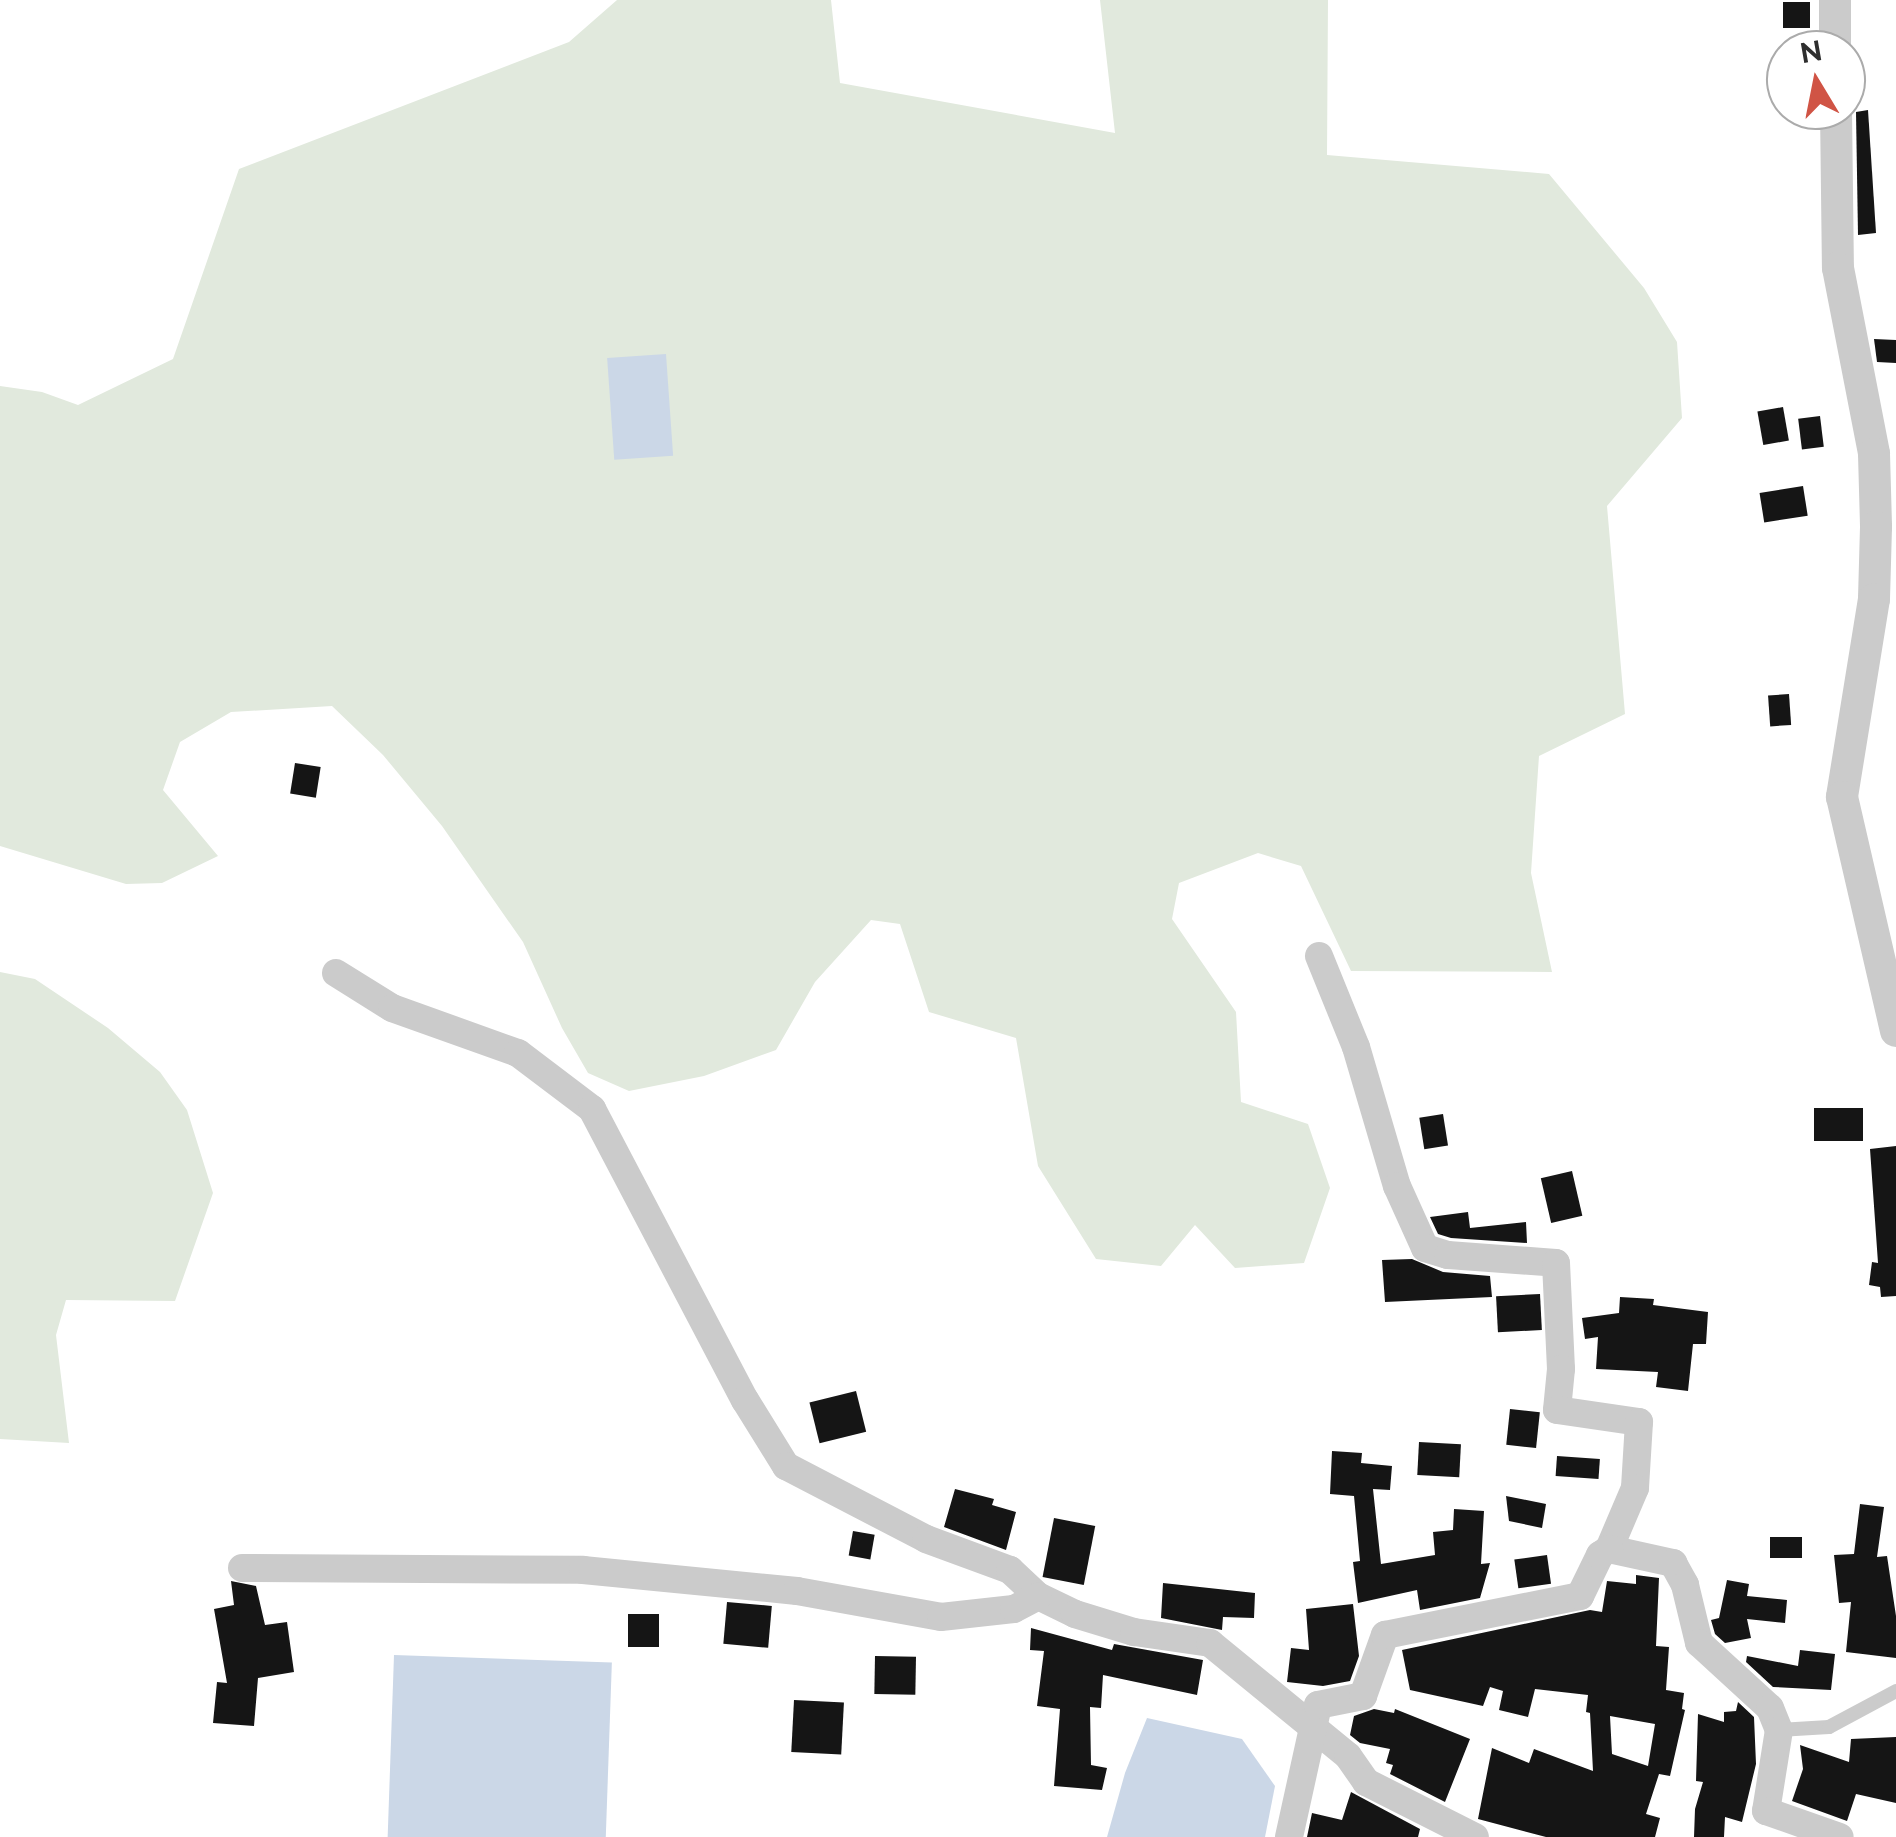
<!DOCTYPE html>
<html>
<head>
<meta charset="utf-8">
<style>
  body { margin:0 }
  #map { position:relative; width:1896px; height:1837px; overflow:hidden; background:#fff; font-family:Raleway,sans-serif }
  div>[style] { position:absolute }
  .green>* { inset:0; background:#e1e9dd }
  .water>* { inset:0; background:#cbd7e7; transform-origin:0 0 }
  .building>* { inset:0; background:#151515; transform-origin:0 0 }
  .service>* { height:14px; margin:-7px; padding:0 7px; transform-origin:7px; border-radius:7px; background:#cbcbcb }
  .minor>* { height:28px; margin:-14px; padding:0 14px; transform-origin:14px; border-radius:14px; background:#cbcbcb }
  .tertiary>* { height:32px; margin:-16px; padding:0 16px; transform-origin:16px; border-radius:16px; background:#cbcbcb }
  span { translate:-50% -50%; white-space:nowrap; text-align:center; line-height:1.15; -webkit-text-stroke:10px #fff; paint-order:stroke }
  .north { position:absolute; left:1766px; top:30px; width:100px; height:100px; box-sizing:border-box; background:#fff; border:2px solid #ababab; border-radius:50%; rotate:350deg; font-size:28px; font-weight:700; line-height:40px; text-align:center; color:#2e2e2e }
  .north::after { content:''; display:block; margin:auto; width:35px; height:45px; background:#d05445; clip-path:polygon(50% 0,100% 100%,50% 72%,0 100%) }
</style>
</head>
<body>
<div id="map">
  <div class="green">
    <div style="clip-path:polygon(617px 0,831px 0,840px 83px,1115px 133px,1100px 0,1328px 0,1327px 155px,1549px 174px,1644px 288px,1677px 342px,1682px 418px,1607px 506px,1625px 714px,1539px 756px,1531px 873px,1552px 972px,1351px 971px,1301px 866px,1258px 853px,1179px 883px,1172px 919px,1236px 1012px,1241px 1102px,1308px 1124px,1330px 1188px,1304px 1263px,1235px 1268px,1195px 1225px,1161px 1266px,1096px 1259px,1038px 1166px,1016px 1038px,929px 1012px,900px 924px,871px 920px,815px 982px,776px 1050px,704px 1076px,629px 1091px,588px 1073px,562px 1028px,523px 942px,442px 826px,383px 755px,332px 706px,231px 712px,180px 742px,163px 790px,218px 856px,162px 883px,126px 884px,0 846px,0 386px,42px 392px,78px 405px,173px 359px,239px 169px,569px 42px)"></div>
    <div style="clip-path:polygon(0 972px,35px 979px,108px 1028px,160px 1072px,187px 1110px,213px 1193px,175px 1301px,66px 1300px,56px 1335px,69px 1443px,0 1439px)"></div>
  </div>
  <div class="water">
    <div style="left:666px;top:354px;width:102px;height:59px;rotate:86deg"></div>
    <div style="left:394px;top:1655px;width:218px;height:183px;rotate:2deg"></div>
    <div style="clip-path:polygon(1147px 1718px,1242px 1739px,1275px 1786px,1265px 1837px,1107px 1837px,1125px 1773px)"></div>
  </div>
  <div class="building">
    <div style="left:1810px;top:2px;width:26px;height:27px;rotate:90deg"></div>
    <div style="clip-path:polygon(1868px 110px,1876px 233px,1858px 235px,1856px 112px)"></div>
    <div style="clip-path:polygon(1874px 339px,1896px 340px,1896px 363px,1877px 362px)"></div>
    <div style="left:1783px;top:407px;width:34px;height:26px;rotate:80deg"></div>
    <div style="left:1820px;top:416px;width:31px;height:22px;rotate:83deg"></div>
    <div style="left:1803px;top:486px;width:30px;height:44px;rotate:81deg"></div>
    <div style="left:1789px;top:694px;width:31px;height:21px;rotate:86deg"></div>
    <div style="left:295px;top:763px;width:26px;height:31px;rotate:9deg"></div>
    <div style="left:1863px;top:1108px;width:33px;height:49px;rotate:90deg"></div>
    <div style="left:1443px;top:1114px;width:32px;height:24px;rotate:81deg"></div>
    <div style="clip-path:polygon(1896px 1146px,1896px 1296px,1881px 1297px,1880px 1287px,1869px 1285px,1872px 1262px,1878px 1263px,1870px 1149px)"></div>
    <div style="left:1572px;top:1171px;width:46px;height:32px;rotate:77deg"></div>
    <div style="clip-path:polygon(1468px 1212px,1470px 1228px,1526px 1222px,1527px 1243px,1451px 1238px,1438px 1234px,1430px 1217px)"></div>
    <div style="clip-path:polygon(1412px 1259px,1443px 1272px,1490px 1276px,1492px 1297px,1385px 1302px,1382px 1260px)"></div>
    <div style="left:1540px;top:1294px;width:36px;height:44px;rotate:87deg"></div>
    <div style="clip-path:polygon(1620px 1297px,1654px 1299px,1653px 1305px,1708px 1312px,1706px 1344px,1693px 1344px,1688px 1391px,1656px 1387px,1658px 1372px,1596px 1369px,1598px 1337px,1585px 1339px,1582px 1318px,1619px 1313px)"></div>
    <div style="left:856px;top:1391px;width:42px;height:48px;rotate:76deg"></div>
    <div style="left:1510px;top:1409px;width:30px;height:36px;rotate:6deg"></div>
    <div style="left:1419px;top:1442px;width:42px;height:33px;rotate:3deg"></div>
    <div style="clip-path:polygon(1332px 1451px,1362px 1453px,1361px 1463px,1392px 1466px,1390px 1490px,1373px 1489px,1381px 1564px,1435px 1555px,1433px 1532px,1453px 1530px,1454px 1509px,1484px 1511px,1481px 1564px,1490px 1563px,1480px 1598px,1420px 1610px,1417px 1590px,1358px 1603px,1353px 1562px,1360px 1561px,1354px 1496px,1330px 1494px)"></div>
    <div style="left:1557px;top:1456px;width:43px;height:20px;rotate:4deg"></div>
    <div style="clip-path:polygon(955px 1489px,994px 1499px,992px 1505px,1016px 1512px,1006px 1550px,944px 1527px)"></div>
    <div style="clip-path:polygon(1506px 1496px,1546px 1504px,1542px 1528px,1509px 1521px)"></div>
    <div style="clip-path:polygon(1860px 1504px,1884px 1507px,1877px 1557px,1887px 1556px,1896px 1616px,1896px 1658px,1846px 1652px,1851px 1602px,1839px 1603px,1834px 1555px,1854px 1554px)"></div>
    <div style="left:1054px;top:1518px;width:42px;height:60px;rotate:11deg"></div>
    <div style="left:853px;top:1531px;width:22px;height:25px;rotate:10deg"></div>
    <div style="left:1770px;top:1537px;width:32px;height:21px"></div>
    <div style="left:1547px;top:1555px;width:29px;height:33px;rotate:82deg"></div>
    <div style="clip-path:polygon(evenodd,1636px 1575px,1659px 1578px,1656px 1646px,1669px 1647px,1666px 1690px,1684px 1693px,1682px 1709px,1685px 1710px,1670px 1776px,1659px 1774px,1646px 1814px,1660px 1818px,1655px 1837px,1546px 1837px,1478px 1819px,1492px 1748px,1529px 1763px,1534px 1749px,1593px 1771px,1590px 1713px,1586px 1712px,1588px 1695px,1535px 1689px,1528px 1717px,1499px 1710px,1503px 1691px,1490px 1687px,1483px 1706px,1410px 1690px,1402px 1650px,1590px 1610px,1602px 1612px,1607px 1581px,1636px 1584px,1636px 1575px,1610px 1716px,1655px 1724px,1648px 1766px,1612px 1754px,1610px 1716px)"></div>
    <div style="clip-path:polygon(1727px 1580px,1749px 1584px,1747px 1596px,1787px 1600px,1785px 1623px,1747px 1619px,1751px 1638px,1725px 1643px,1715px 1634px,1711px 1620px,1719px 1618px)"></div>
    <div style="clip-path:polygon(231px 1581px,256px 1586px,265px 1625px,287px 1622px,294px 1672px,258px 1678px,254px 1726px,213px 1723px,217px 1682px,227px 1683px,214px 1609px,234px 1605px)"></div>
    <div style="clip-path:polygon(1163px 1583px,1255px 1593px,1254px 1618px,1223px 1617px,1222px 1630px,1161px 1618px)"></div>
    <div style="left:727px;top:1602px;width:45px;height:42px;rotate:5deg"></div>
    <div style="clip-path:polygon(1353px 1604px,1359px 1656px,1350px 1681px,1323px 1686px,1287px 1682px,1291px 1648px,1309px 1650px,1306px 1609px)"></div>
    <div style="left:628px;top:1614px;width:31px;height:33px"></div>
    <div style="clip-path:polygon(1031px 1628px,1112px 1650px,1114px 1644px,1203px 1660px,1197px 1695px,1103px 1675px,1101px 1708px,1090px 1707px,1091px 1765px,1107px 1768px,1102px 1790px,1054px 1786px,1060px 1709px,1037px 1706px,1044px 1651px,1030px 1650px)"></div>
    <div style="clip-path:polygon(1800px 1650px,1835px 1654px,1831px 1690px,1773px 1687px,1746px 1662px,1747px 1656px,1798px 1666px)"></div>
    <div style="left:875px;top:1656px;width:41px;height:38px;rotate:1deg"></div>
    <div style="left:794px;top:1700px;width:50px;height:52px;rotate:3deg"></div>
    <div style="clip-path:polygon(1738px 1702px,1754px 1717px,1756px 1764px,1742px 1822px,1725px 1817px,1724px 1837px,1694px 1837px,1695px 1809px,1703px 1782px,1696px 1781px,1698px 1714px,1724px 1722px,1724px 1712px,1736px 1711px)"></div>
    <div style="clip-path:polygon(1374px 1709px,1394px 1713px,1395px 1709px,1470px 1739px,1445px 1802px,1390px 1774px,1393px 1765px,1386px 1763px,1390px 1749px,1360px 1743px,1350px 1735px,1354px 1716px)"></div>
    <div style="clip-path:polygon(1896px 1737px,1896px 1803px,1856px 1794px,1847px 1821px,1792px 1801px,1803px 1769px,1800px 1745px,1849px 1762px,1851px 1739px)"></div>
    <div style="clip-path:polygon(1351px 1792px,1420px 1829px,1418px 1837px,1307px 1837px,1312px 1813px,1342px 1820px)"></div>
  </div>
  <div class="service">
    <div style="left:1779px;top:1730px;width:50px;rotate:-3.4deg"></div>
    <div style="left:1829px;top:1727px;width:76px;rotate:-28.2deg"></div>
  </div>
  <div class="minor">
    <div style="left:1319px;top:956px;width:98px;rotate:67.9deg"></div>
    <div style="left:1356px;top:1047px;width:145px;rotate:73.6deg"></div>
    <div style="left:1397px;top:1186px;width:68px;rotate:65.7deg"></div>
    <div style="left:1425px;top:1248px;width:24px;rotate:17deg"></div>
    <div style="left:1448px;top:1255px;width:108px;rotate:4.2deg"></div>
    <div style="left:1556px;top:1263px;width:106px;rotate:87.3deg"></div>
    <div style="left:1561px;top:1369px;width:41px;rotate:95.6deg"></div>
    <div style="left:1557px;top:1410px;width:83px;rotate:8.3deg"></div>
    <div style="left:1639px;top:1422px;width:66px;rotate:93.5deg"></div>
    <div style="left:1635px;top:1488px;width:66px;rotate:113.1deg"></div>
    <div style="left:1609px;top:1549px;width:66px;rotate:12.3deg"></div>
    <div style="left:1673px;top:1563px;width:25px;rotate:61deg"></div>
    <div style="left:1685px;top:1585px;width:60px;rotate:76.4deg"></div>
    <div style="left:1699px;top:1643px;width:96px;rotate:42.5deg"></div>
    <div style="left:1770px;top:1708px;width:24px;rotate:68deg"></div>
    <div style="left:1779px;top:1730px;width:82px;rotate:99.1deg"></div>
    <div style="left:1766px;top:1811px;width:78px;rotate:19.4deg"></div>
    <div style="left:336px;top:973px;width:66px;rotate:32deg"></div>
    <div style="left:392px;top:1008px;width:134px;rotate:19.7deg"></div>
    <div style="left:518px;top:1053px;width:93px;rotate:37.1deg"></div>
    <div style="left:592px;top:1109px;width:329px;rotate:62.3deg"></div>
    <div style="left:745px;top:1400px;width:78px;rotate:58.2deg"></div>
    <div style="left:786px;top:1466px;width:158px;rotate:27.5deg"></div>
    <div style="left:926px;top:1539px;width:90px;rotate:20.3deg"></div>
    <div style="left:1010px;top:1570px;width:38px;rotate:43deg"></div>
    <div style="left:1038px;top:1596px;width:41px;rotate:25.9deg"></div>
    <div style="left:1075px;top:1614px;width:62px;rotate:17deg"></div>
    <div style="left:1134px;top:1632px;width:77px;rotate:8.2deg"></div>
    <div style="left:1210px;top:1643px;width:178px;rotate:39.3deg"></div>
    <div style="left:1348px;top:1756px;width:32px;rotate:55deg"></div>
    <div style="left:1366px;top:1782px;width:122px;rotate:26.8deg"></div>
    <div style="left:242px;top:1568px;width:341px;rotate:0.3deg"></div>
    <div style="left:583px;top:1570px;width:215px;rotate:5.6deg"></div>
    <div style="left:797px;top:1591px;width:146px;rotate:10.2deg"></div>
    <div style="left:941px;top:1617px;width:73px;rotate:-6.3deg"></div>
    <div style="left:1014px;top:1609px;width:27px;rotate:-28deg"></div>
    <div style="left:1289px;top:1837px;width:135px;rotate:-77.6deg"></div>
    <div style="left:1318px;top:1705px;width:46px;rotate:-11.3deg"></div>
    <div style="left:1363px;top:1696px;width:65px;rotate:-70.2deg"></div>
    <div style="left:1385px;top:1635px;width:199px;rotate:-11.3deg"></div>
    <div style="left:1580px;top:1596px;width:46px;rotate:-64deg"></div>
    <div style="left:1600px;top:1555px;width:11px;rotate:-34deg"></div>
  </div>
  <div class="tertiary">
    <div style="left:1835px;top:0;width:50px;rotate:90deg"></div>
    <div style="left:1836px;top:110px;width:158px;rotate:89.3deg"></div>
    <div style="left:1838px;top:268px;width:189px;rotate:79deg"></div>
    <div style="left:1874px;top:454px;width:73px;rotate:88.4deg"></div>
    <div style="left:1876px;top:527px;width:72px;rotate:91.6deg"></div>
    <div style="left:1874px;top:599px;width:201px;rotate:99.2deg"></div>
    <div style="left:1842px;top:797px;width:240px;rotate:77deg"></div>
  </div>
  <div class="north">N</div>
</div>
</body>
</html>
